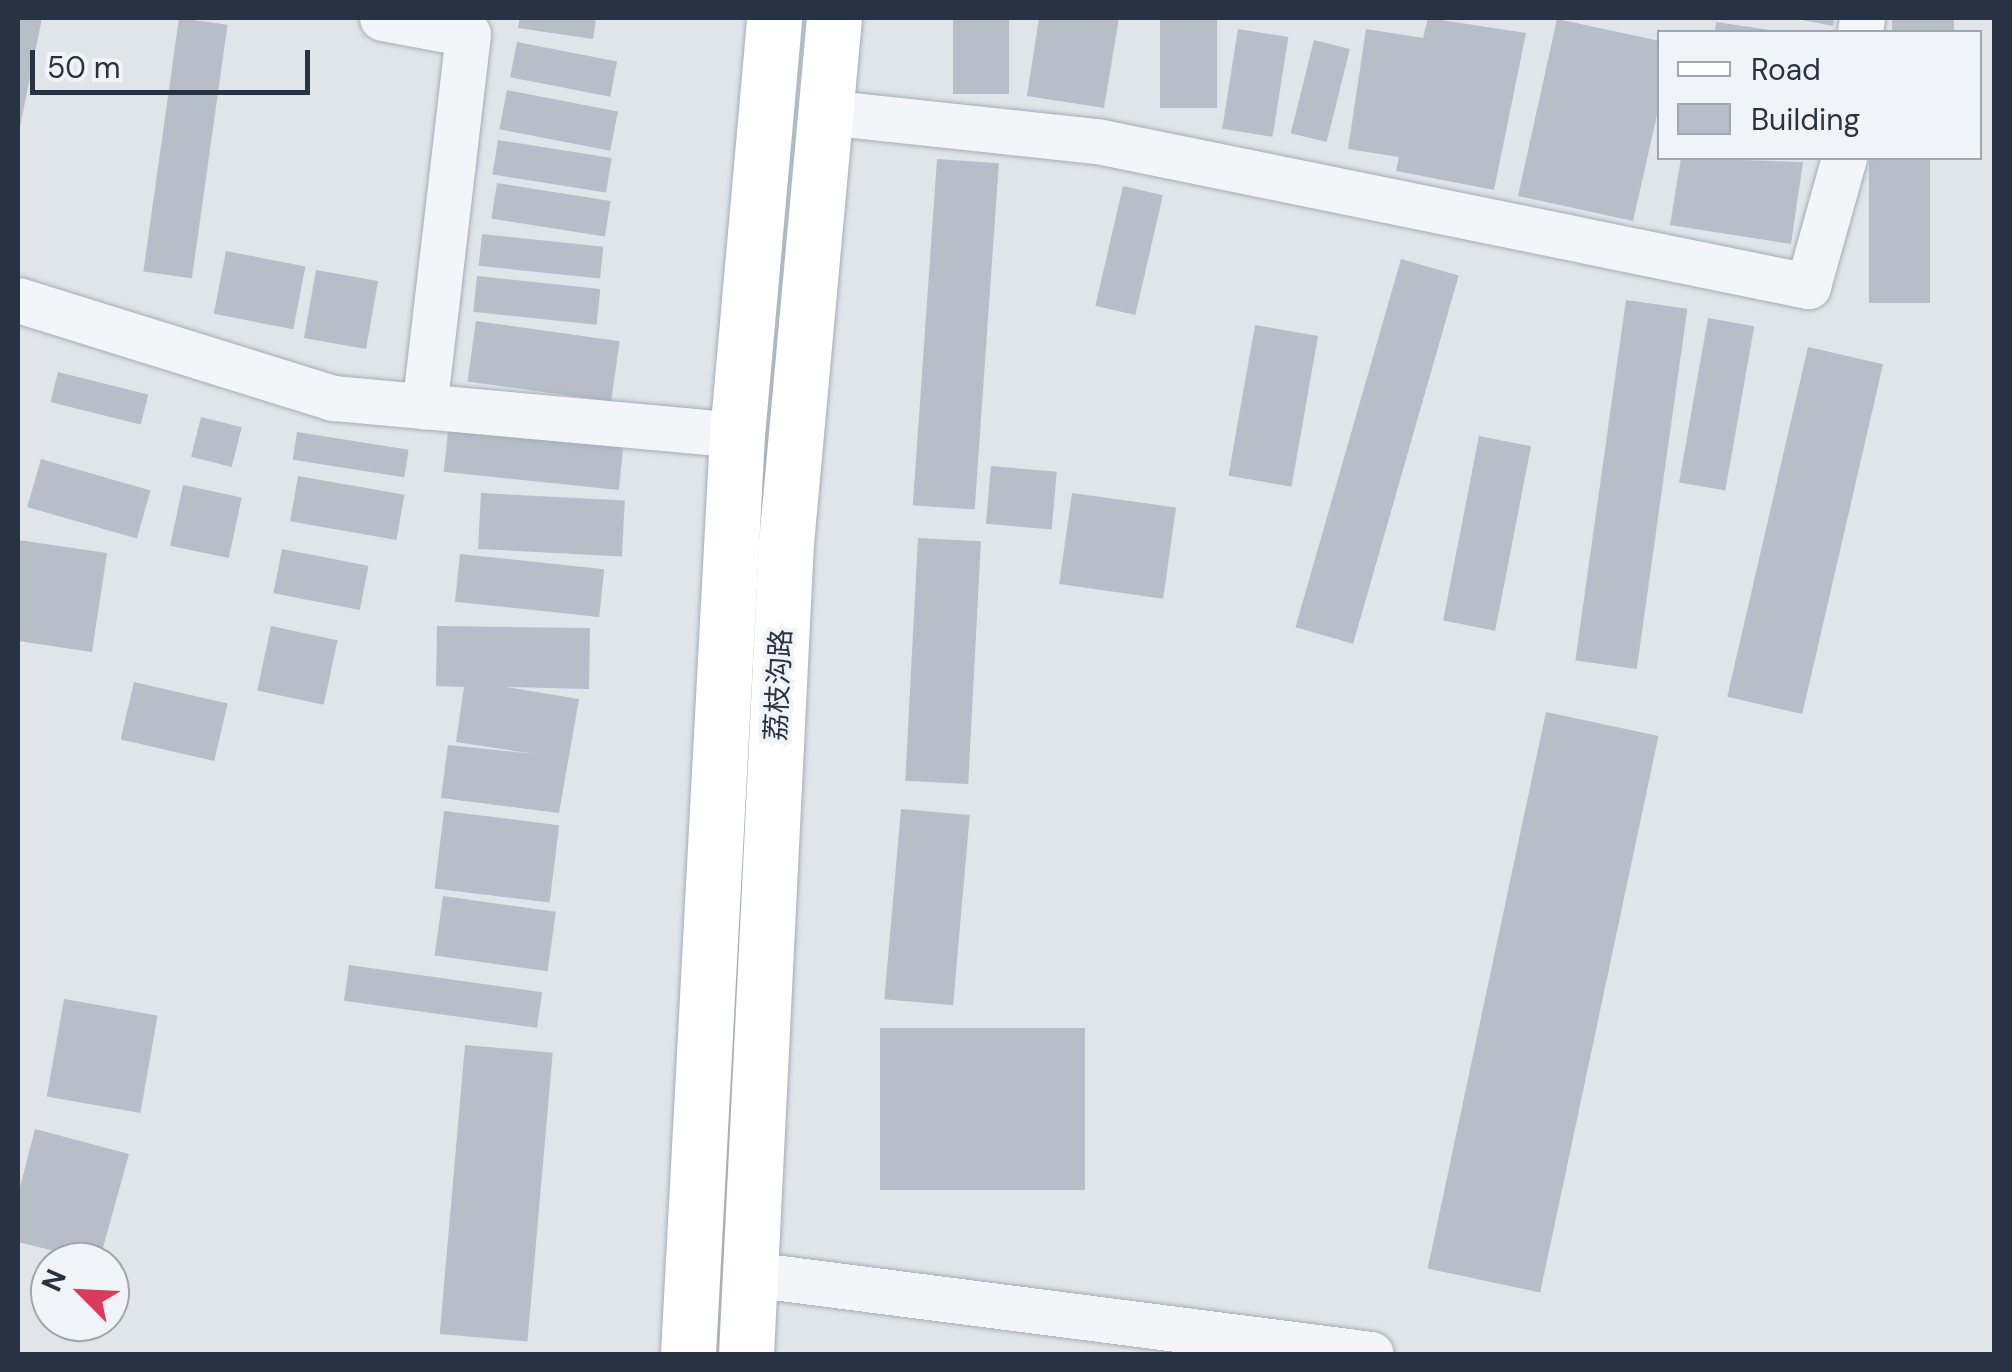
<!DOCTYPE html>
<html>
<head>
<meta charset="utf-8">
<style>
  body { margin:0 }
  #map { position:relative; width:2012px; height:1372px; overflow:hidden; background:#e0e5ea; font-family:"DM Sans","Noto Sans SC",sans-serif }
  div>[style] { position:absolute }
  .building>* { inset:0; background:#b7bec8; transform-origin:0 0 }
  .roads { filter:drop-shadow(0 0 2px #a5acb5) drop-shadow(0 0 2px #a5acb5) }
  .minor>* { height:45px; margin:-22.5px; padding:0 22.5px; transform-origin:22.5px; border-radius:22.5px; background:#f3f5f8 }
  .major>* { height:55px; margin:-27.5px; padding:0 27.5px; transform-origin:27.5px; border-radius:27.5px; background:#fff }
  span { translate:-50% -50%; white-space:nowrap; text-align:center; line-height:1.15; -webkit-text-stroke:8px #f0f3f7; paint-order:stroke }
  .street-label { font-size:28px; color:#273343 }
  .frame { position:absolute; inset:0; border:20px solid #273343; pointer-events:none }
  .legend { position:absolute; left:1657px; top:30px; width:325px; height:130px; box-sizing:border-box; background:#f0f3f7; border:2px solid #a0a6af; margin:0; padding:12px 18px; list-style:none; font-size:30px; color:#273343 }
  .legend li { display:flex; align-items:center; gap:20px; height:50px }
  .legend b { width:50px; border:2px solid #a0a6af }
  .north { position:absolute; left:30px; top:1242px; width:100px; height:100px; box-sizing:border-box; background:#f0f3f7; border:2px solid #a0a6af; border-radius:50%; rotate:294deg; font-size:28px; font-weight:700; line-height:40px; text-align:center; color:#273343 }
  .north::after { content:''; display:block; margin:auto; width:35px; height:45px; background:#da3a5c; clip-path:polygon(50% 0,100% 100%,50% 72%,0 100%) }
  .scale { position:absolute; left:30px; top:50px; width:280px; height:45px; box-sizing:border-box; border:5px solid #273343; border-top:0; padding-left:12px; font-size:30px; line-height:35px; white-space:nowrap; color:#273343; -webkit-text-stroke:8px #f0f3f7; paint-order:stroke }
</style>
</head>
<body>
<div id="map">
  <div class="building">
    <div style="clip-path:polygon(18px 18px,42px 18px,19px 132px,18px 132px)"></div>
    <div style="left:179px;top:18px;width:49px;height:256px;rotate:8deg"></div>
    <div style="clip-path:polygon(520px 18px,596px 18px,593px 39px,518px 28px)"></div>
    <div style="left:953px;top:18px;width:56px;height:76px"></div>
    <div style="clip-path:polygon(1039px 18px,1119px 18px,1104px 108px,1027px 96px)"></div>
    <div style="left:1160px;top:18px;width:57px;height:90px"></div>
    <div style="clip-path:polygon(1428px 18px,1526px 33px,1494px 190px,1396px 171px,1399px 157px,1348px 149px,1366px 29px,1423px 38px)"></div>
    <div style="clip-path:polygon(1792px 18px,1834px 18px,1833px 26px)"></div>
    <div style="left:1892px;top:18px;width:62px;height:14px"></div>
    <div style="clip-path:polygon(1557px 19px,1660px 41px,1660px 102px,1633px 221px,1518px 196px)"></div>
    <div style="clip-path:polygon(1716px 22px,1770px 30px,1770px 32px,1715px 32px)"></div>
    <div style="left:1238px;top:29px;width:51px;height:101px;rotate:9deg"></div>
    <div style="left:1314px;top:40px;width:37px;height:96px;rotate:14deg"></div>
    <div style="left:517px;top:42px;width:102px;height:36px;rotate:11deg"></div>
    <div style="left:507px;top:90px;width:113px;height:40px;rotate:11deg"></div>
    <div style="left:498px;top:140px;width:115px;height:35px;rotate:9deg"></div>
    <div style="clip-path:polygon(1681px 158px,1803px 162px,1791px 244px,1670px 225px)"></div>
    <div style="left:1869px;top:158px;width:61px;height:145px"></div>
    <div style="left:937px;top:159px;width:62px;height:347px;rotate:4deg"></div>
    <div style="left:497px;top:183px;width:115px;height:36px;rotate:9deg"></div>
    <div style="left:1123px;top:186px;width:41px;height:123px;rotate:13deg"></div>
    <div style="left:482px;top:234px;width:122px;height:32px;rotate:6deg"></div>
    <div style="left:226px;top:251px;width:81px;height:64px;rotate:11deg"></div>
    <div style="left:1401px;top:259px;width:60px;height:383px;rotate:16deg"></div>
    <div style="left:316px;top:270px;width:63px;height:69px;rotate:10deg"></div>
    <div style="left:477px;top:276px;width:124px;height:36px;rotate:6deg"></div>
    <div style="left:1626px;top:300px;width:62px;height:364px;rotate:8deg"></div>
    <div style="left:1708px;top:318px;width:47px;height:167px;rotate:10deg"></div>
    <div style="left:476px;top:321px;width:145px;height:61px;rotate:8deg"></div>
    <div style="left:1255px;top:325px;width:64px;height:153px;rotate:10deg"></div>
    <div style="left:1808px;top:347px;width:77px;height:359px;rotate:13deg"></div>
    <div style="left:58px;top:372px;width:93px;height:31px;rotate:14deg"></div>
    <div style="left:201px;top:417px;width:42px;height:41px;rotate:14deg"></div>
    <div style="left:449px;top:422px;width:176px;height:50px;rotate:6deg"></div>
    <div style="left:297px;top:432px;width:113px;height:28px;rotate:9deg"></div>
    <div style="left:1479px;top:436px;width:53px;height:188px;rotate:11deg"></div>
    <div style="left:41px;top:459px;width:114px;height:50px;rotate:16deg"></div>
    <div style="left:991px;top:466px;width:66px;height:58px;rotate:5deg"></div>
    <div style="left:298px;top:476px;width:108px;height:46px;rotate:10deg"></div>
    <div style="left:183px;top:485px;width:60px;height:62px;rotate:12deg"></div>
    <div style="left:481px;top:493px;width:144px;height:56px;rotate:3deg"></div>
    <div style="left:1072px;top:493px;width:105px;height:92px;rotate:8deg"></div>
    <div style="left:918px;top:538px;width:63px;height:243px;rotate:3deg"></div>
    <div style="clip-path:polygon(18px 540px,107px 553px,92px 652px,18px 641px)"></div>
    <div style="left:282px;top:549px;width:88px;height:45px;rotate:11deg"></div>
    <div style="left:460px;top:554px;width:145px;height:48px;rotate:6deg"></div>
    <div style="left:271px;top:626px;width:68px;height:66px;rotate:12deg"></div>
    <div style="clip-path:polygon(437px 626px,590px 628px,589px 689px,507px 687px,579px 699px,559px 813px,441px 798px,448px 745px,535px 754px,456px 742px,464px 687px,436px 686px)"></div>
    <div style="left:134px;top:682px;width:96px;height:59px;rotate:13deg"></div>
    <div style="left:1546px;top:712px;width:115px;height:569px;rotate:12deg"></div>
    <div style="left:901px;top:809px;width:69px;height:191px;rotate:5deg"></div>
    <div style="left:444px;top:811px;width:116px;height:78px;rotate:7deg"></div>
    <div style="left:443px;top:896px;width:114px;height:60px;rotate:8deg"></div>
    <div style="left:349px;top:965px;width:195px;height:36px;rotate:8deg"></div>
    <div style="left:64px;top:999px;width:95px;height:99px;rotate:10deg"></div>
    <div style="left:880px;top:1028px;width:205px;height:162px"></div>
    <div style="left:465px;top:1045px;width:88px;height:290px;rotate:5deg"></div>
    <div style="clip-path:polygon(35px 1129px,129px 1154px,99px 1262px,18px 1242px,18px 1195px)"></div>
  </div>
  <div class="roads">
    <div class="minor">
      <div style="left:382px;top:18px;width:87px;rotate:10.5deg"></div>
      <div style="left:468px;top:34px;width:375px;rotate:96.7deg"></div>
      <div style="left:1860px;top:32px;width:14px;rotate:-82deg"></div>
      <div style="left:825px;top:112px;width:274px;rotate:6.1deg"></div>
      <div style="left:1097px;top:141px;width:726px;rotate:11.53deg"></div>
      <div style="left:1808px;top:286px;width:133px;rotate:-74.3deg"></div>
      <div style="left:18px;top:300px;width:330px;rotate:17.3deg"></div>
      <div style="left:333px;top:398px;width:406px;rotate:5.2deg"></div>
      <div style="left:750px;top:1274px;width:626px;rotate:7.34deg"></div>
    </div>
    <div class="major">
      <div style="left:688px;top:1354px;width:920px;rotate:-86.95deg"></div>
      <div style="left:737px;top:435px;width:419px;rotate:-84.9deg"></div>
      <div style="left:746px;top:1354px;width:812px;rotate:-87.18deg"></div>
      <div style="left:786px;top:543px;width:527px;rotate:-84.78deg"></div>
    </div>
  </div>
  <div class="street-label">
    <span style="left:779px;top:685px;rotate:-87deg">荔枝沟路</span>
  </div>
  <div class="frame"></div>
  <ul class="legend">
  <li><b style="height:12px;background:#fff"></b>Road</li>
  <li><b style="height:28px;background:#b7bec8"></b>Building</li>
  </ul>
  <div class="north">N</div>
  <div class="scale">50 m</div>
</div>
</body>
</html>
